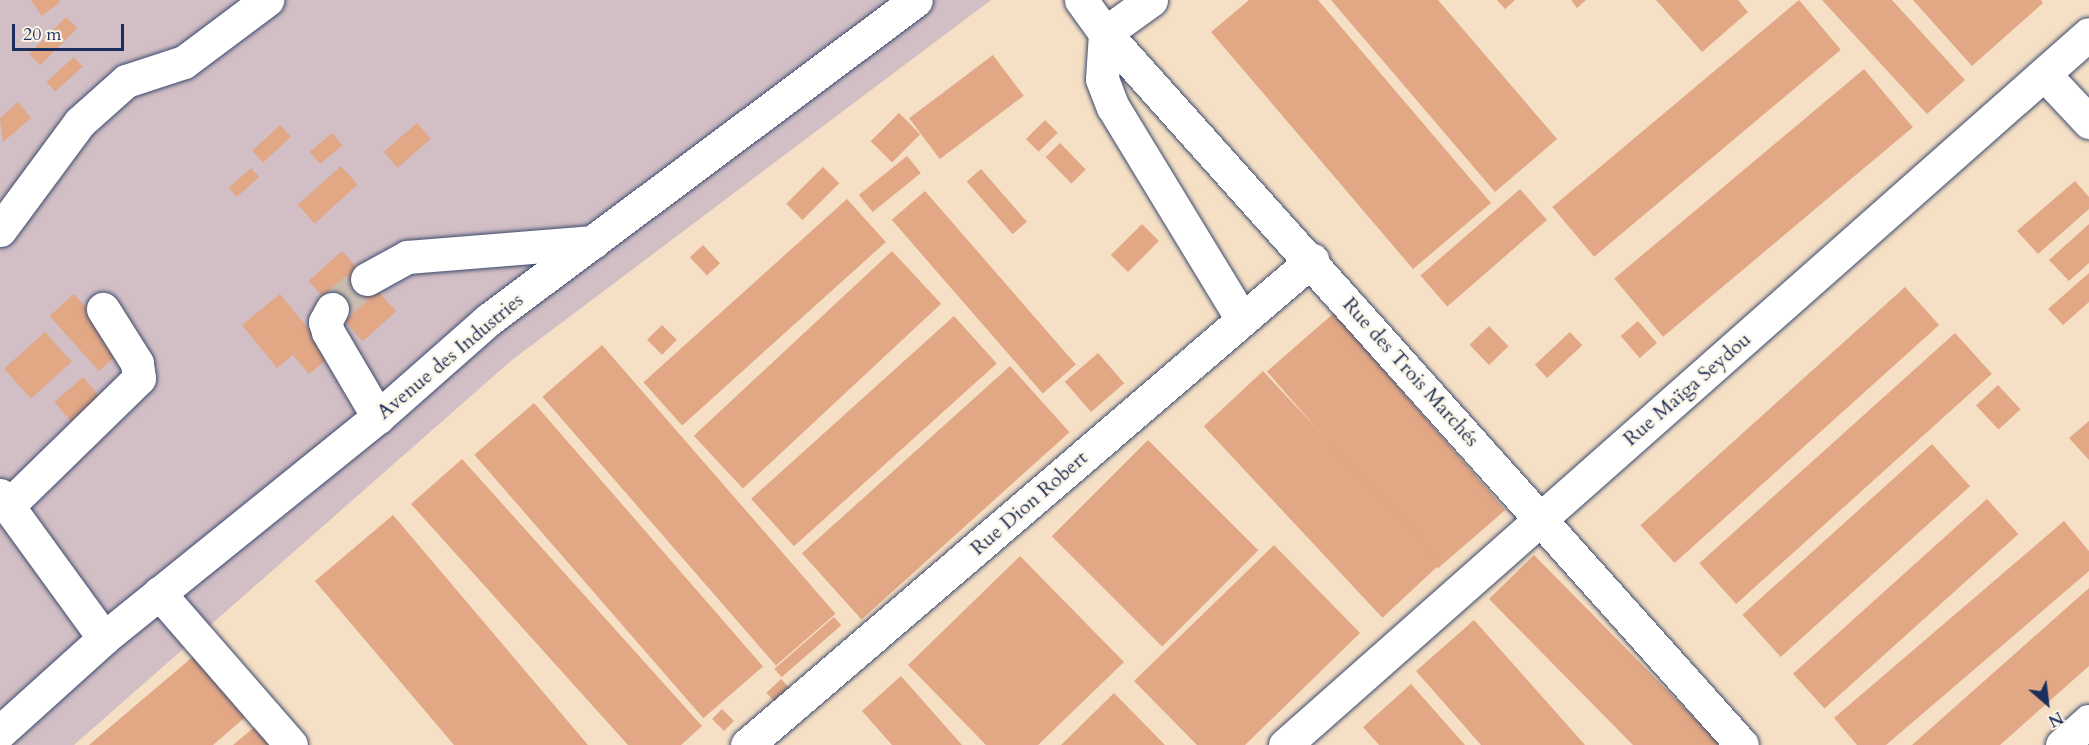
<!DOCTYPE html>
<html>
<head>
<meta charset="utf-8">
<style>
  body { margin:0 }
  #map { position:relative; width:2089px; height:745px; overflow:hidden; background:#f6e0c5; font-family:Cardo,serif }
  div>[style] { position:absolute }
  .industrial>* { inset:0; background:#d2bec5 }
  .building>* { inset:0; background:#e2a785; transform-origin:0 0 }
  .minor-tunnel>* { height:33px; margin-top:-16.5px; transform-origin:0; background:repeating-linear-gradient(90deg,#cabdb0 0 33px,transparent 0 49px) }
  .roads { filter:drop-shadow(0 0 2px #3c4a6d) drop-shadow(0 0 2px #3c4a6d) }
  .minor>* { height:33px; margin:-16.5px; padding:0 16.5px; transform-origin:16.5px; border-radius:16.5px; background:#fff }
  span { translate:-50% -50%; white-space:nowrap; text-align:center; line-height:1.15; -webkit-text-stroke:4.5px #fcf5e5; paint-order:stroke }
  .street-label { font-size:20px; color:#1b2f5e }
  .north { position:absolute; left:2017px; top:673px; width:60px; height:60px; -webkit-text-stroke:4px #fcf5e5; paint-order:stroke; rotate:152deg; font-size:16px; font-weight:700; line-height:24px; text-align:center; color:#1b2f5e }
  .north::after { content:''; display:block; margin:auto; width:21px; height:27px; background:#1b2f5e; clip-path:polygon(50% 0,100% 100%,50% 72%,0 100%) }
  .scale { position:absolute; left:12px; top:24px; width:112px; height:27px; box-sizing:border-box; border:3px solid #1b2f5e; border-top:0; padding-left:8px; font-size:18px; line-height:21px; white-space:nowrap; color:#1b2f5e; -webkit-text-stroke:4px #fcf5e5; paint-order:stroke }
</style>
</head>
<body>
<div id="map">
  <div class="industrial">
    <div style="clip-path:polygon(0 0,991px 0,512px 360px,74px 745px,0 745px)"></div>
  </div>
  <div class="building">
    <div style="clip-path:polygon(31px 0,59px 0,60px 2px,42px 16px)"></div>
    <div style="clip-path:polygon(1249px 0,1318px 0,1491px 203px,1413px 269px,1211px 32px)"></div>
    <div style="clip-path:polygon(1331px 0,1438px 0,1557px 139px,1495px 192px)"></div>
    <div style="clip-path:polygon(1497px 0,1515px 0,1505px 9px)"></div>
    <div style="clip-path:polygon(1571px 0,1586px 0,1577px 8px)"></div>
    <div style="clip-path:polygon(1656px 0,1738px 0,1748px 12px,1702px 52px)"></div>
    <div style="left:1799px;top:0;width:65px;height:322px;rotate:50deg"></div>
    <div style="clip-path:polygon(1822px 0,1892px 0,1965px 80px,1927px 114px)"></div>
    <div style="clip-path:polygon(1913px 0,2041px 0,2043px 3px,1972px 66px)"></div>
    <div style="left:66px;top:17px;width:16px;height:52px;rotate:45deg"></div>
    <div style="left:993px;top:55px;width:51px;height:105px;rotate:53deg"></div>
    <div style="left:74px;top:57px;width:13px;height:37px;rotate:48deg"></div>
    <div style="left:1864px;top:69px;width:76px;height:326px;rotate:50deg"></div>
    <div style="clip-path:polygon(18px 102px,31px 118px,3px 142px,0 118px)"></div>
    <div style="left:899px;top:113px;width:30px;height:40px;rotate:45deg"></div>
    <div style="left:1045px;top:120px;width:18px;height:27px;rotate:45deg"></div>
    <div style="left:417px;top:123px;width:21px;height:44px;rotate:49deg"></div>
    <div style="left:280px;top:125px;width:16px;height:38px;rotate:47deg"></div>
    <div style="left:332px;top:133px;width:16px;height:29px;rotate:50deg"></div>
    <div style="left:1060px;top:143px;width:37px;height:20px;rotate:46deg"></div>
    <div style="left:907px;top:156px;width:22px;height:62px;rotate:51deg"></div>
    <div style="left:341px;top:166px;width:25px;height:58px;rotate:48deg"></div>
    <div style="left:823px;top:167px;width:23px;height:52px;rotate:45deg"></div>
    <div style="left:251px;top:168px;width:12px;height:30px;rotate:48deg"></div>
    <div style="left:981px;top:169px;width:70px;height:19px;rotate:49deg"></div>
    <div style="clip-path:polygon(2075px 181px,2089px 197px,2089px 209px,2038px 254px,2017px 231px)"></div>
    <div style="left:1520px;top:189px;width:41px;height:132px;rotate:49deg"></div>
    <div style="left:925px;top:191px;width:230px;height:44px;rotate:49deg"></div>
    <div style="left:847px;top:199px;width:58px;height:274px;rotate:48deg"></div>
    <div style="left:1142px;top:224px;width:24px;height:44px;rotate:45deg"></div>
    <div style="clip-path:polygon(2089px 224px,2089px 263px,2069px 281px,2049px 260px)"></div>
    <div style="left:703px;top:245px;width:25px;height:18px;rotate:47deg"></div>
    <div style="left:342px;top:251px;width:81px;height:45px;rotate:48deg"></div>
    <div style="left:892px;top:251px;width:72px;height:271px;rotate:47deg"></div>
    <div style="clip-path:polygon(2089px 273px,2089px 302px,2063px 325px,2048px 309px)"></div>
    <div style="left:1905px;top:287px;width:51px;height:356px;rotate:48deg"></div>
    <div style="left:74px;top:294px;width:74px;height:33px;rotate:48deg"></div>
    <div style="clip-path:polygon(280px 294px,331px 356px,309px 374px,293px 355px,277px 368px,242px 325px)"></div>
    <div style="left:1334px;top:313px;width:261px;height:89px;rotate:49deg"></div>
    <div style="left:954px;top:316px;width:64px;height:273px;rotate:48deg"></div>
    <div style="left:1638px;top:321px;width:29px;height:23px;rotate:49deg"></div>
    <div style="left:662px;top:325px;width:21px;height:21px;rotate:45deg"></div>
    <div style="left:1489px;top:326px;width:28px;height:27px;rotate:46deg"></div>
    <div style="left:45px;top:332px;width:40px;height:55px;rotate:48deg"></div>
    <div style="left:1570px;top:332px;width:18px;height:48px;rotate:47deg"></div>
    <div style="left:1955px;top:333px;width:55px;height:344px;rotate:48deg"></div>
    <div style="left:602px;top:345px;width:356px;height:79px;rotate:49deg"></div>
    <div style="left:1098px;top:353px;width:40px;height:44px;rotate:49deg"></div>
    <div style="left:1010px;top:366px;width:89px;height:280px;rotate:48deg"></div>
    <div style="left:1263px;top:371px;width:262px;height:81px;rotate:47deg"></div>
    <div style="left:83px;top:377px;width:32px;height:38px;rotate:49deg"></div>
    <div style="left:1998px;top:385px;width:33px;height:30px;rotate:47deg"></div>
    <div style="left:534px;top:403px;width:349px;height:79px;rotate:49deg"></div>
    <div style="clip-path:polygon(2089px 421px,2089px 460px,2069px 438px)"></div>
    <div style="left:1148px;top:440px;width:156px;height:136px;rotate:45deg"></div>
    <div style="left:1932px;top:444px;width:57px;height:255px;rotate:48deg"></div>
    <div style="clip-path:polygon(462px 459px,702px 726px,681px 745px,628px 745px,411px 504px)"></div>
    <div style="left:1987px;top:499px;width:47px;height:261px;rotate:48deg"></div>
    <div style="clip-path:polygon(393px 515px,588px 745px,454px 745px,315px 581px)"></div>
    <div style="clip-path:polygon(2064px 521px,2089px 551px,2089px 571px,1886px 745px,1857px 745px,1834px 718px)"></div>
    <div style="clip-path:polygon(1274px 545px,1360px 633px,1245px 745px,1197px 745px,1134px 681px)"></div>
    <div style="clip-path:polygon(1534px 555px,1721px 745px,1633px 745px,1489px 599px)"></div>
    <div style="clip-path:polygon(1020px 556px,1124px 662px,1038px 745px,986px 745px,908px 665px)"></div>
    <div style="clip-path:polygon(2089px 588px,2089px 666px,2000px 745px,1912px 745px)"></div>
    <div style="left:834px;top:617px;width:11px;height:79px;rotate:49deg"></div>
    <div style="clip-path:polygon(1474px 620px,1585px 745px,1481px 745px,1416px 671px)"></div>
    <div style="clip-path:polygon(196px 654px,249px 714px,213px 745px,89px 745px)"></div>
    <div style="clip-path:polygon(901px 676px,962px 745px,892px 745px,862px 711px)"></div>
    <div style="left:781px;top:679px;width:19px;height:20px;rotate:47deg"></div>
    <div style="clip-path:polygon(1411px 684px,1465px 745px,1379px 745px,1363px 727px)"></div>
    <div style="clip-path:polygon(1114px 693px,1165px 745px,1061px 745px)"></div>
    <div style="left:722px;top:709px;width:17px;height:14px;rotate:45deg"></div>
    <div style="clip-path:polygon(257px 725px,275px 745px,233px 745px)"></div>
  </div>
  <div class="minor-tunnel">
    <div style="left:332px;top:309px;width:46px;rotate:-40.6deg"></div>
  </div>
  <div class="roads">
    <div class="minor">
      <div style="left:1081px;top:0;width:41px;rotate:54deg"></div>
      <div style="left:1105px;top:33px;width:955px;rotate:48.18deg"></div>
      <div style="left:1151px;top:0;width:57px;rotate:144.3deg"></div>
      <div style="left:1105px;top:33px;width:46px;rotate:93.7deg"></div>
      <div style="left:1102px;top:79px;width:30px;rotate:69deg"></div>
      <div style="left:1113px;top:107px;width:248px;rotate:58.7deg"></div>
      <div style="left:2044px;top:74px;width:66px;rotate:46.8deg"></div>
      <div style="left:0;top:230px;width:134px;rotate:-53.5deg"></div>
      <div style="left:80px;top:122px;width:62px;rotate:-41.7deg"></div>
      <div style="left:126px;top:81px;width:61px;rotate:-18.1deg"></div>
      <div style="left:184px;top:62px;width:104px;rotate:-36.8deg"></div>
      <div style="left:367px;top:279px;width:46px;rotate:-28.8deg"></div>
      <div style="left:407px;top:257px;width:187px;rotate:-4.6deg"></div>
      <div style="left:332px;top:309px;width:15px;rotate:118deg"></div>
      <div style="left:325px;top:322px;width:10px;rotate:73deg"></div>
      <div style="left:328px;top:332px;width:99px;rotate:59.5deg"></div>
      <div style="left:0;top:495px;width:177px;rotate:54deg"></div>
      <div style="left:8px;top:506px;width:183px;rotate:-44.3deg"></div>
      <div style="left:139px;top:378px;width:15px;rotate:-98deg"></div>
      <div style="left:137px;top:363px;width:64px;rotate:-122.2deg"></div>
      <div style="left:159px;top:593px;width:201px;rotate:49deg"></div>
      <div style="left:0;top:732px;width:140px;rotate:-42.1deg"></div>
      <div style="left:104px;top:638px;width:352px;rotate:-38.9deg"></div>
      <div style="left:378px;top:417px;width:147px;rotate:-41.4deg"></div>
      <div style="left:488px;top:320px;width:534px;rotate:-36.78deg"></div>
      <div style="left:747px;top:745px;width:745px;rotate:-40.64deg"></div>
      <div style="left:1285px;top:745px;width:1073px;rotate:-41.49deg"></div>
      <div style="left:2062px;top:745px;width:36px;rotate:-42deg"></div>
    </div>
  </div>
  <div class="street-label">
    <span style="left:450px;top:356px;rotate:-40deg">Avenue des Industries</span>
    <span style="left:1411px;top:372px;rotate:48deg">Rue des Trois Marchés</span>
    <span style="left:1687px;top:389px;rotate:-41deg">Rue Maïga Seydou</span>
    <span style="left:1029px;top:503px;rotate:-41deg">Rue Dion Robert</span>
  </div>
  <div class="north">N</div>
  <div class="scale">20 m</div>
</div>
</body>
</html>
